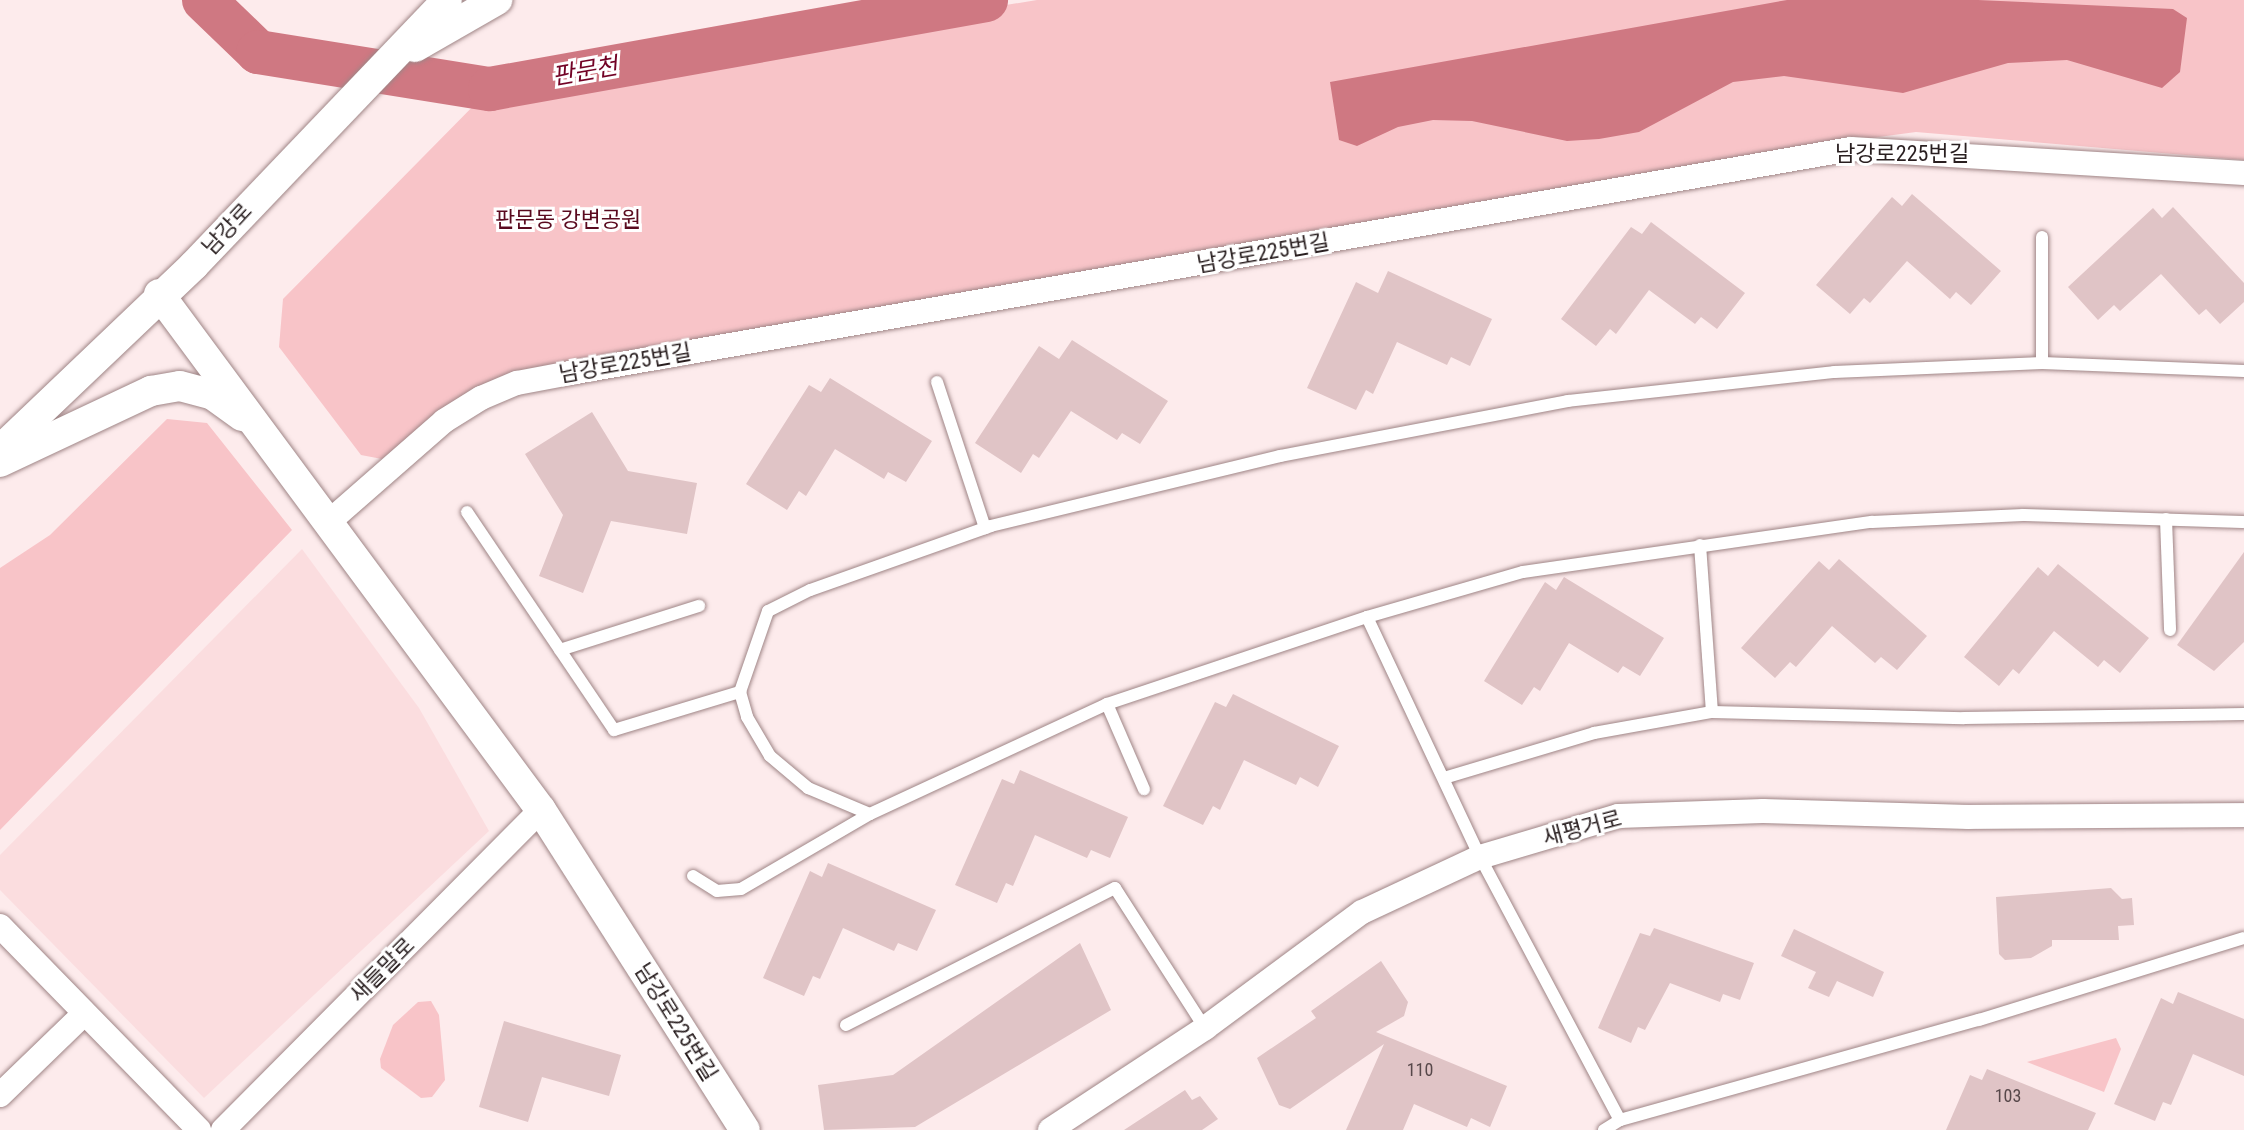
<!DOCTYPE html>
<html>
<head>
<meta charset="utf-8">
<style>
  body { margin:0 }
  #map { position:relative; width:2244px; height:1130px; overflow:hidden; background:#fdebec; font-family:"Roboto Condensed","Noto Sans KR",sans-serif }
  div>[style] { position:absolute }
  .built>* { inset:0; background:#fbdddf }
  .green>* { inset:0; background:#f8c4c8 }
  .water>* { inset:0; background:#cf7882 }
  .river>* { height:44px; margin:-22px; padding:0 22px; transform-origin:22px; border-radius:22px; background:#cf7882 }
  .building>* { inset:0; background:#e0c4c6 }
  .roads { filter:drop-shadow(0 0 2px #9f8586) drop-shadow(0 0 2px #9f8586) }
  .service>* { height:12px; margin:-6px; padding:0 6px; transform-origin:6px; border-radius:6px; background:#fff }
  .minor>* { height:24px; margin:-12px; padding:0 12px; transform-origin:12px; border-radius:12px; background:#fff }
  .tertiary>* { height:30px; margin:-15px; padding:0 15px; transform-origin:15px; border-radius:15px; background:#fff }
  span { translate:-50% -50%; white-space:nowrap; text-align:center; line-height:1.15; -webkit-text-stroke:6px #fff; paint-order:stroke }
  .number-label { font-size:18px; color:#57484a }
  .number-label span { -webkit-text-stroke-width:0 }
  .street-label { font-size:22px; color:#291f20 }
  .park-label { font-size:22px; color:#5a0a1f }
  .water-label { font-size:24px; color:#720225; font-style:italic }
</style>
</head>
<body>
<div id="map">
  <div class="built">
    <div style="clip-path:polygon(302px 549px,419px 708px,489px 831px,204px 1098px,0 890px,0 855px)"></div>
  </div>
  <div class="green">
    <div style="clip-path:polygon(1037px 0,2244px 0,2244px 160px,1916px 132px,1760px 153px,506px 376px,470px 390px,382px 459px,361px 455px,279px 347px,283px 299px,490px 89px)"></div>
    <div style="clip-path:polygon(167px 419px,207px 423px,292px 530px,0 830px,0 568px,50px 535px)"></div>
    <div style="clip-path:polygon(431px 1001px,439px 1015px,445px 1080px,432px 1097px,421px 1098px,381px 1068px,380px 1059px,393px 1025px,418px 1002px)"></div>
    <div style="clip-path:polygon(2116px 1038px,2121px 1049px,2104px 1092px,2027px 1062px)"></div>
  </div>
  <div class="water">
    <div style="clip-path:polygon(1787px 0,1978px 0,2173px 9px,2187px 18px,2180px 72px,2162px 88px,2067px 60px,2008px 63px,1903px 93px,1784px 76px,1733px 82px,1639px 132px,1599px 139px,1567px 141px,1472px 121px,1433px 120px,1398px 127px,1357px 146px,1339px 140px,1330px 82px)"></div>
  </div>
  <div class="river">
    <div style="left:204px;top:0;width:75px;rotate:43.9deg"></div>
    <div style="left:258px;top:52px;width:235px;rotate:9.1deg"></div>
    <div style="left:490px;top:89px;width:504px;rotate:-10.17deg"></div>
  </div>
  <div class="building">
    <div style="clip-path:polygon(1912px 194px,2001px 271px,1971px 305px,1956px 292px,1950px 299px,1907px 261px,1870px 303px,1864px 298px,1850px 314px,1816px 285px,1892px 197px,1902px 206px)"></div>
    <div style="clip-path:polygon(2173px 207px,2244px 283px,2244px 302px,2220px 324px,2206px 309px,2199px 315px,2161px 274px,2120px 311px,2114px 305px,2098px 320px,2068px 287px,2153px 208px,2162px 218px)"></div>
    <div style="clip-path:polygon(1651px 222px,1745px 293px,1717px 329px,1701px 317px,1695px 324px,1649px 290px,1616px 334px,1610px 329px,1596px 346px,1561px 319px,1631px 227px,1642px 234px)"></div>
    <div style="clip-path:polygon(1388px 271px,1492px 319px,1470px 366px,1451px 357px,1447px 365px,1397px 342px,1373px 394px,1366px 390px,1356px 410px,1307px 388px,1356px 282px,1378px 293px)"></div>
    <div style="clip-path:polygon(1072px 340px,1168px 401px,1140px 444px,1122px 433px,1117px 440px,1071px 411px,1039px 458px,1033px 454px,1021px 473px,975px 443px,1039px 346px,1059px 359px)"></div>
    <div style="clip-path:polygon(830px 378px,932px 441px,906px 482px,888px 472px,884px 479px,835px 449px,806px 496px,799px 491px,787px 510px,746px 484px,809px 385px,821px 392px)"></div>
    <div style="clip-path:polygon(592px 412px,628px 471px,697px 483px,687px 534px,611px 521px,583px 593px,539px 576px,563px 515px,525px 454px)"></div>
    <div style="clip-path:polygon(2244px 552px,2244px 642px,2214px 671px,2177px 645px)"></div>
    <div style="clip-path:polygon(1839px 559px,1927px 636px,1897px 670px,1881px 657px,1875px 663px,1832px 626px,1796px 667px,1790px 662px,1775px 678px,1741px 648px,1819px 561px,1829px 570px)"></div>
    <div style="clip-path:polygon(2058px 564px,2149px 638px,2120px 673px,2104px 660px,2098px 667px,2054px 631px,2019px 674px,2013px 669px,1999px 686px,1964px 657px,2038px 567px,2048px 576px)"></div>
    <div style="clip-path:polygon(1564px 577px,1664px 638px,1640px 676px,1623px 666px,1618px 673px,1569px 643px,1540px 691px,1534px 687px,1522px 705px,1484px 681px,1545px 582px,1556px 590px)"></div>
    <div style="clip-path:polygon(1233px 694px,1339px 746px,1318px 787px,1300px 777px,1296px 785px,1244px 760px,1220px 810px,1213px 806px,1203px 825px,1163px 806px,1215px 702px,1226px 707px)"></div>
    <div style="clip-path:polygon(1020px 770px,1128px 817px,1110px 858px,1091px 850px,1087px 858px,1035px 835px,1013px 886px,1006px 883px,997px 903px,955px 885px,1002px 779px,1014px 784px)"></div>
    <div style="clip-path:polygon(828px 863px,936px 910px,917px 951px,898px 943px,894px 951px,843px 928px,820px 979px,813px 976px,804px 996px,763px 978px,810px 871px,822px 877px)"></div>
    <div style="clip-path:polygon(2111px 888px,2122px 899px,2132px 898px,2134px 925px,2118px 926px,2119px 940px,2052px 940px,2052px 946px,2031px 958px,2005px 960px,1999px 954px,1996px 897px)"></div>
    <div style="clip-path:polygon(1654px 928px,1754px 963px,1740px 1000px,1723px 994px,1720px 1002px,1670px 983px,1645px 1030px,1638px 1027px,1631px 1043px,1598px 1028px,1640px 933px,1650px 936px)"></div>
    <div style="clip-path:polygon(1794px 929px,1884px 972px,1873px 997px,1837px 981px,1829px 997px,1808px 988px,1816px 972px,1781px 956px)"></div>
    <div style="clip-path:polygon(1080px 943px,1111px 1010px,915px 1127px,824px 1130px,818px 1085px,893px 1075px)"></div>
    <div style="clip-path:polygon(1381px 961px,1408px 1002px,1404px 1016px,1376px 1032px,1507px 1086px,1490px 1127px,1471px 1118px,1467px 1127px,1414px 1104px,1403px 1130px,1346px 1130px,1384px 1044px,1290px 1109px,1279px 1105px,1257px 1058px,1316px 1018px,1311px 1011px)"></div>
    <div style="clip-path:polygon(2178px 992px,2244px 1019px,2244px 1076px,2193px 1054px,2171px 1105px,2163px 1102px,2155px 1121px,2114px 1104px,2161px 998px,2173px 1004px)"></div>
    <div style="clip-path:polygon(504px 1021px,621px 1055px,609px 1096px,542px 1077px,528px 1122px,479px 1107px)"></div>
    <div style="clip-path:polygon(1987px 1069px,2096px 1113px,2088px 1130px,1946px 1130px,1970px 1075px,1982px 1080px)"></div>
    <div style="clip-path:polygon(1185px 1090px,1192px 1100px,1200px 1096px,1218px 1119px,1202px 1130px,1124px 1130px)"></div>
  </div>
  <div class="roads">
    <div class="service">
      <div style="left:2042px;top:363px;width:126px;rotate:-90deg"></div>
      <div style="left:2244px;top:371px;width:202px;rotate:-177.7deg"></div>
      <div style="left:2042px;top:363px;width:208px;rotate:177.5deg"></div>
      <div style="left:1834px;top:372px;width:268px;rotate:173.8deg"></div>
      <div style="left:1568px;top:401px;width:293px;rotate:169.2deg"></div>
      <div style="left:1280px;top:456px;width:297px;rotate:166.4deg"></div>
      <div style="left:991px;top:526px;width:192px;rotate:160.5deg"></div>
      <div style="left:810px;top:590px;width:47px;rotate:153.4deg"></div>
      <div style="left:768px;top:611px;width:86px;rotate:109.1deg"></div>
      <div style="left:740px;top:692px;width:26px;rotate:74deg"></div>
      <div style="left:747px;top:717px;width:45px;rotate:59.5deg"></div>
      <div style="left:770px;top:756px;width:50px;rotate:40.1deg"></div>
      <div style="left:808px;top:788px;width:67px;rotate:22.8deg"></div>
      <div style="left:870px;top:814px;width:261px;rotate:-24.9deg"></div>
      <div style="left:1107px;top:704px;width:274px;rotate:-18.5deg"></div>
      <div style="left:1367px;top:617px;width:162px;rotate:-16.1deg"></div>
      <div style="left:1523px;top:572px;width:353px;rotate:-8.2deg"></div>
      <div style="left:1872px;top:522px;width:151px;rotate:-2.7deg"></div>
      <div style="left:2023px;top:515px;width:221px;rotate:1.8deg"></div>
      <div style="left:937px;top:382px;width:154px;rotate:71.8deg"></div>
      <div style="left:467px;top:512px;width:263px;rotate:56deg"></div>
      <div style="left:614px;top:730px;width:132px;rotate:-16.8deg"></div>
      <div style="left:2166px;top:519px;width:111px;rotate:87.9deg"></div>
      <div style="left:1700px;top:545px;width:167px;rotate:85.9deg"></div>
      <div style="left:1367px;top:617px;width:265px;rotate:64.8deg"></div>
      <div style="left:1480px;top:857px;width:298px;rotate:62deg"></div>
      <div style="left:1620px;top:1120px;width:19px;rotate:148deg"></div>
      <div style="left:560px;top:650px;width:146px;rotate:-17.6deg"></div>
      <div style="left:1107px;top:704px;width:93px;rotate:66.5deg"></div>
      <div style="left:1444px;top:778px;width:157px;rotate:-16.7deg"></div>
      <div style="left:1594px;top:733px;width:120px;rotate:-10.1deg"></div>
      <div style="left:1712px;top:712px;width:252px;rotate:1.4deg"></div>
      <div style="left:1964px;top:718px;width:280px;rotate:-0.8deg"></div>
      <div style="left:693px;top:876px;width:28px;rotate:32deg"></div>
      <div style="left:717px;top:891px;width:24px;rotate:-5deg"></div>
      <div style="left:741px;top:889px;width:149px;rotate:-30.2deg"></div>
      <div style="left:846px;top:1025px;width:302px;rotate:-27deg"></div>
      <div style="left:1115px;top:888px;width:166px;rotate:57.3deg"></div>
      <div style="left:1620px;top:1120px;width:373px;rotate:-15.6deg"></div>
      <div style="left:1979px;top:1020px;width:277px;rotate:-17.2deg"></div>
    </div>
    <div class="minor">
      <div style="left:331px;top:520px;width:150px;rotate:-41.2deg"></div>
      <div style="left:444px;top:421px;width:44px;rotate:-31.9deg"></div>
      <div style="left:481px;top:398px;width:39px;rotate:-23deg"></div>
      <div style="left:517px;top:383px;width:54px;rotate:-10.7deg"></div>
      <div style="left:570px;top:373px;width:1300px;rotate:-9.92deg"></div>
      <div style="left:1851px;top:149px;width:394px;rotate:3.5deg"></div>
      <div style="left:0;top:926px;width:285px;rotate:45.7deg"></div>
      <div style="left:0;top:1095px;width:117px;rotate:-44deg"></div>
      <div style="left:223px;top:1130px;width:451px;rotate:-45.2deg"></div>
      <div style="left:1050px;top:1130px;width:186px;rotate:-33.3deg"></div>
      <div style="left:1205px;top:1028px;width:195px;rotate:-36.5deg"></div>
      <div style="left:1362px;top:912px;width:130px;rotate:-25deg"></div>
      <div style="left:1480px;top:857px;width:144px;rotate:-16.5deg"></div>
      <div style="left:1618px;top:816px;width:145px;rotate:-2deg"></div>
      <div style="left:1763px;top:811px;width:206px;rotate:1.7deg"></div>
      <div style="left:1969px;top:817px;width:275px;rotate:-0.4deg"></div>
    </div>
    <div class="tertiary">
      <div style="left:415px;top:47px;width:95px;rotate:-29.8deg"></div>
      <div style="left:159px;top:294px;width:642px;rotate:53.49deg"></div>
      <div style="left:541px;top:810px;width:379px;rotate:57.5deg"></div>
      <div style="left:0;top:450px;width:268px;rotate:-43.6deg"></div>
      <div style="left:194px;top:265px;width:366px;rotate:-46.3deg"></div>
      <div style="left:0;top:462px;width:167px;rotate:-25.2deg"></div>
      <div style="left:151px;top:391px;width:29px;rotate:-10deg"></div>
      <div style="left:180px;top:386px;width:34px;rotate:15deg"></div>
      <div style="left:213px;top:395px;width:36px;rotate:36deg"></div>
    </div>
  </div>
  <div class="number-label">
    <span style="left:1420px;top:1070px">110</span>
    <span style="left:2008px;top:1096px">103</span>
  </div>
  <div class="street-label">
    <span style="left:1902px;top:154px">남강로225번길</span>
    <span style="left:227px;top:229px;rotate:-47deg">남강로</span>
    <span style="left:1263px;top:253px;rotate:-10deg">남강로225번길</span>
    <span style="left:625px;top:363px;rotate:-10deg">남강로225번길</span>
    <span style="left:1582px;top:828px;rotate:-15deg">새평거로</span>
    <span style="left:382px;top:970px;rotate:-45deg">새들말로</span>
    <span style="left:676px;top:1022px;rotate:58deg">남강로225번길</span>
  </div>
  <div class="park-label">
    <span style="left:568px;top:220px">판문동 강변공원</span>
  </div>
  <div class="water-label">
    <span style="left:585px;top:72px;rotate:-10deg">판문천</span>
  </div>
</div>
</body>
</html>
